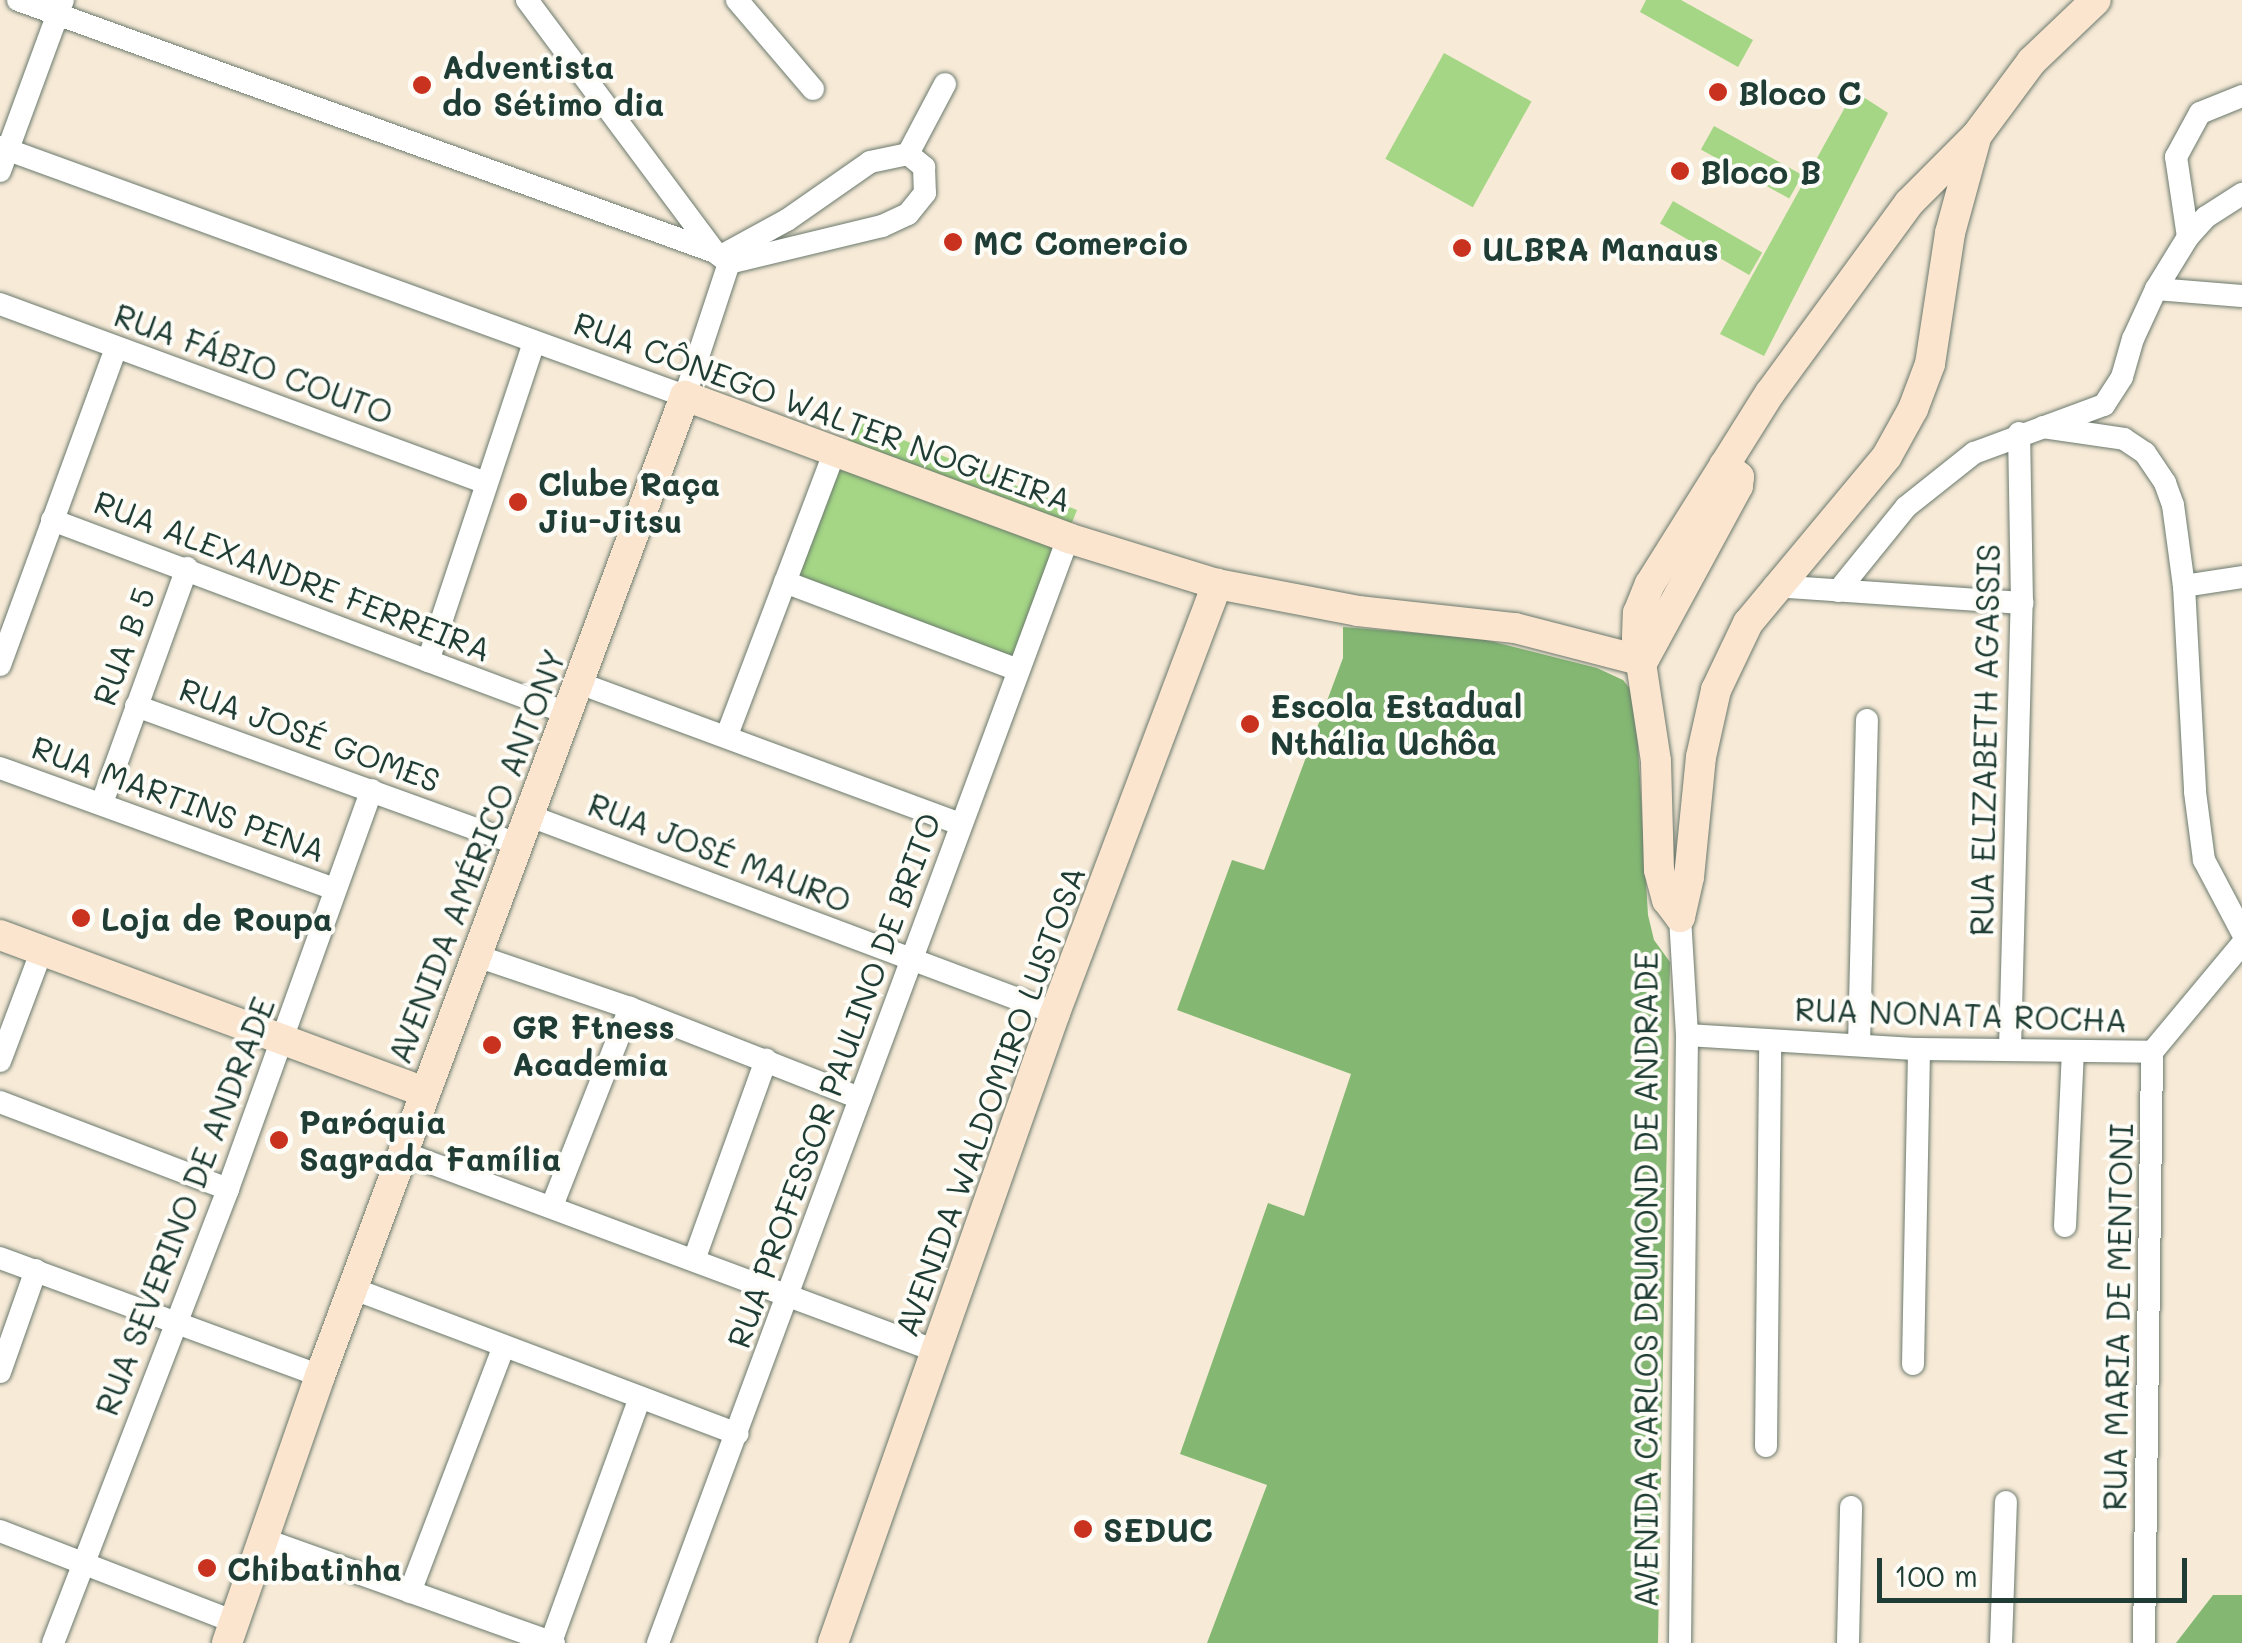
<!DOCTYPE html>
<html>
<head>
<meta charset="utf-8">
<style>
  body { margin:0 }
  #map { position:relative; width:2242px; height:1643px; overflow:hidden; background:#f7ead7; font-family:Mali,sans-serif }
  div>[style] { position:absolute }
  .green>* { inset:0; background:#a4d685; transform-origin:0 0 }
  .forest>* { inset:0; background:#83b772 }
  .roads { filter:drop-shadow(0 0 2px #6b7a6d) drop-shadow(0 0 2px #6b7a6d) }
  .street>* { height:22px; margin:-11px; padding:0 11px; transform-origin:11px; border-radius:11px; background:#fff }
  .secondary>* { height:30px; margin:-15px; padding:0 15px; transform-origin:15px; border-radius:15px; background:#fbe5cf }
  .dots>* { width:28px; height:28px; translate:-50% -50%; box-sizing:border-box; border:5px solid #fdfcf7; border-radius:50% }
  span { translate:-50% -50%; white-space:nowrap; text-align:center; line-height:1.15; -webkit-text-stroke:8px #fdfcf7; paint-order:stroke }
  .poi-label { font-size:32px; color:#1f3d34; font-weight:700 }
  .left { translate:0 -50%; text-align:left }
  .street-label { font-size:32px; color:#1f3d34 }
  .scale { position:absolute; left:1877px; top:1558px; width:310px; height:45px; box-sizing:border-box; border:5px solid #1f3d34; border-top:0; padding-left:12px; font-size:30px; line-height:35px; white-space:nowrap; color:#1f3d34; -webkit-text-stroke:8px #fdfcf7; paint-order:stroke }
</style>
</head>
<body>
<div id="map">
  <div class="green">
    <div style="clip-path:polygon(1646px 0,1681px 0,1753px 40px,1738px 67px,1640px 12px)"></div>
    <div style="left:1444px;top:53px;width:100px;height:121px;rotate:29deg"></div>
    <div style="clip-path:polygon(1854px 91px,1888px 113px,1764px 356px,1720px 334px)"></div>
    <div style="left:1714px;top:126px;width:101px;height:27px;rotate:29deg"></div>
    <div style="left:1673px;top:201px;width:103px;height:26px;rotate:30deg"></div>
    <div style="clip-path:polygon(859px 422px,1077px 510px,1016px 664px,792px 577px,844px 446px)"></div>
  </div>
  <div class="forest">
    <div style="clip-path:polygon(1343px 627px,1478px 638px,1597px 668px,1623px 680px,1635px 695px,1648px 915px,1654px 940px,1670px 962px,1658px 1643px,1207px 1643px,1267px 1485px,1180px 1454px,1268px 1203px,1304px 1216px,1351px 1074px,1177px 1010px,1232px 860px,1264px 870px,1343px 658px)"></div>
    <div style="clip-path:polygon(2213px 1595px,2242px 1595px,2242px 1643px,2176px 1643px)"></div>
  </div>
  <div class="roads">
    <div class="street">
      <div style="left:18px;top:0;width:741px;rotate:19.88deg"></div>
      <div style="left:715px;top:252px;width:18px;rotate:38deg"></div>
      <div style="left:527px;top:0;width:314px;rotate:53.3deg"></div>
      <div style="left:737px;top:0;width:117px;rotate:49.5deg"></div>
      <div style="left:0;top:147px;width:729px;rotate:19.98deg"></div>
      <div style="left:685px;top:396px;width:140px;rotate:-71.7deg"></div>
      <div style="left:908px;top:154px;width:79px;rotate:-62.1deg"></div>
      <div style="left:0;top:171px;width:182px;rotate:-69.8deg"></div>
      <div style="left:2188px;top:237px;width:81px;rotate:-98.5deg"></div>
      <div style="left:2176px;top:157px;width:50px;rotate:-61.4deg"></div>
      <div style="left:2200px;top:113px;width:45px;rotate:-22deg"></div>
      <div style="left:723px;top:255px;width:73px;rotate:-28.7deg"></div>
      <div style="left:787px;top:220px;width:101px;rotate:-34.9deg"></div>
      <div style="left:870px;top:162px;width:39px;rotate:-12deg"></div>
      <div style="left:908px;top:154px;width:21px;rotate:39deg"></div>
      <div style="left:924px;top:167px;width:26px;rotate:88deg"></div>
      <div style="left:925px;top:193px;width:27px;rotate:129deg"></div>
      <div style="left:908px;top:214px;width:29px;rotate:155deg"></div>
      <div style="left:882px;top:226px;width:157px;rotate:166.4deg"></div>
      <div style="left:2156px;top:289px;width:86px;rotate:4.7deg"></div>
      <div style="left:0;top:304px;width:518px;rotate:20.22deg"></div>
      <div style="left:2043px;top:427px;width:82px;rotate:8.4deg"></div>
      <div style="left:2124px;top:439px;width:25px;rotate:34deg"></div>
      <div style="left:2145px;top:453px;width:36px;rotate:56deg"></div>
      <div style="left:2165px;top:483px;width:23px;rotate:70deg"></div>
      <div style="left:2173px;top:505px;width:82px;rotate:82.3deg"></div>
      <div style="left:2184px;top:586px;width:206px;rotate:86.9deg"></div>
      <div style="left:2195px;top:792px;width:69px;rotate:82.5deg"></div>
      <div style="left:2204px;top:860px;width:81px;rotate:62.2deg"></div>
      <div style="left:52px;top:520px;width:550px;rotate:20.54deg"></div>
      <div style="left:785px;top:582px;width:249px;rotate:20.7deg"></div>
      <div style="left:1774px;top:586px;width:249px;rotate:3.9deg"></div>
      <div style="left:2184px;top:586px;width:59px;rotate:-8.8deg"></div>
      <div style="left:1838px;top:591px;width:108px;rotate:-51deg"></div>
      <div style="left:1906px;top:507px;width:87px;rotate:-38.5deg"></div>
      <div style="left:1974px;top:453px;width:139px;rotate:-20.3deg"></div>
      <div style="left:2104px;top:405px;width:33px;rotate:-57deg"></div>
      <div style="left:2122px;top:377px;width:40px;rotate:-74deg"></div>
      <div style="left:2133px;top:339px;width:55px;rotate:-65.3deg"></div>
      <div style="left:2156px;top:289px;width:61px;rotate:-58.4deg"></div>
      <div style="left:2188px;top:237px;width:27px;rotate:-48deg"></div>
      <div style="left:2206px;top:217px;width:43px;rotate:-32.6deg"></div>
      <div style="left:428px;top:661px;width:335px;rotate:-71.6deg"></div>
      <div style="left:0;top:665px;width:338px;rotate:-69.9deg"></div>
      <div style="left:579px;top:683px;width:406px;rotate:20.3deg"></div>
      <div style="left:136px;top:706px;width:407px;rotate:19.9deg"></div>
      <div style="left:727px;top:735px;width:304px;rotate:-69.2deg"></div>
      <div style="left:0;top:768px;width:356px;rotate:19.9deg"></div>
      <div style="left:102px;top:803px;width:250px;rotate:-70.1deg"></div>
      <div style="left:530px;top:816px;width:561px;rotate:20.57deg"></div>
      <div style="left:477px;top:956px;width:162px;rotate:18.8deg"></div>
      <div style="left:630px;top:1008px;width:247px;rotate:21.4deg"></div>
      <div style="left:1687px;top:1035px;width:232px;rotate:3.5deg"></div>
      <div style="left:1919px;top:1049px;width:233px;rotate:0.7deg"></div>
      <div style="left:1859px;top:1045px;width:325px;rotate:-88.6deg"></div>
      <div style="left:2010px;top:1049px;width:446px;rotate:-88.5deg"></div>
      <div style="left:2022px;top:603px;width:170px;rotate:-91deg"></div>
      <div style="left:2152px;top:1052px;width:141px;rotate:-50.2deg"></div>
      <div style="left:0;top:1061px;width:119px;rotate:-69.3deg"></div>
      <div style="left:0;top:1102px;width:244px;rotate:20.9deg"></div>
      <div style="left:404px;top:1153px;width:568px;rotate:20.41deg"></div>
      <div style="left:552px;top:1206px;width:213px;rotate:-68.5deg"></div>
      <div style="left:2065px;top:1226px;width:175px;rotate:-87.4deg"></div>
      <div style="left:0;top:1258px;width:341px;rotate:20.2deg"></div>
      <div style="left:694px;top:1260px;width:213px;rotate:-70.2deg"></div>
      <div style="left:354px;top:1289px;width:410px;rotate:20.7deg"></div>
      <div style="left:1913px;top:1364px;width:315px;rotate:-88.9deg"></div>
      <div style="left:0;top:1372px;width:108px;rotate:-70.6deg"></div>
      <div style="left:1766px;top:1446px;width:405px;rotate:-89.4deg"></div>
      <div style="left:0;top:1531px;width:252px;rotate:21.2deg"></div>
      <div style="left:263px;top:1539px;width:309px;rotate:19.7deg"></div>
      <div style="left:410px;top:1592px;width:261px;rotate:-69.1deg"></div>
      <div style="left:551px;top:1642px;width:260px;rotate:-70deg"></div>
      <div style="left:53px;top:1643px;width:487px;rotate:-68.9deg"></div>
      <div style="left:228px;top:1189px;width:424px;rotate:-70.2deg"></div>
      <div style="left:658px;top:1643px;width:1179px;rotate:-69.64deg"></div>
      <div style="left:1680px;top:1643px;width:608px;rotate:-89.34deg"></div>
      <div style="left:1687px;top:1035px;width:118px;rotate:-93.4deg"></div>
      <div style="left:1848px;top:1643px;width:136px;rotate:-88.7deg"></div>
      <div style="left:2001px;top:1643px;width:141px;rotate:-88deg"></div>
      <div style="left:2144px;top:1643px;width:591px;rotate:-89.22deg"></div>
    </div>
    <div class="secondary">
      <div style="left:1680px;top:917px;width:21px;rotate:-127deg"></div>
      <div style="left:1667px;top:900px;width:31px;rotate:-105deg"></div>
      <div style="left:1659px;top:870px;width:109px;rotate:-91.6deg"></div>
      <div style="left:1656px;top:761px;width:125px;rotate:-98.7deg"></div>
      <div style="left:1637px;top:637px;width:24px;rotate:-88deg"></div>
      <div style="left:1638px;top:613px;width:31px;rotate:-68deg"></div>
      <div style="left:1650px;top:584px;width:226px;rotate:-57.9deg"></div>
      <div style="left:1770px;top:393px;width:235px;rotate:-53.8deg"></div>
      <div style="left:1909px;top:203px;width:96px;rotate:-45deg"></div>
      <div style="left:1977px;top:135px;width:92px;rotate:-53.4deg"></div>
      <div style="left:2032px;top:61px;width:88px;rotate:-43.6deg"></div>
      <div style="left:1680px;top:917px;width:41px;rotate:-77.3deg"></div>
      <div style="left:1689px;top:877px;width:121px;rotate:-84.3deg"></div>
      <div style="left:1701px;top:757px;width:69px;rotate:-77.4deg"></div>
      <div style="left:1716px;top:690px;width:74px;rotate:-64.5deg"></div>
      <div style="left:1748px;top:623px;width:217px;rotate:-50.2deg"></div>
      <div style="left:1887px;top:456px;width:54px;rotate:-61deg"></div>
      <div style="left:1913px;top:409px;width:48px;rotate:-69.3deg"></div>
      <div style="left:1930px;top:364px;width:133px;rotate:-81.3deg"></div>
      <div style="left:1950px;top:233px;width:98px;rotate:-74.7deg"></div>
      <div style="left:0;top:935px;width:453px;rotate:20.3deg"></div>
      <div style="left:227px;top:1643px;width:283px;rotate:-70.8deg"></div>
      <div style="left:320px;top:1376px;width:1046px;rotate:-69.57deg"></div>
      <div style="left:685px;top:396px;width:408px;rotate:20.3deg"></div>
      <div style="left:1068px;top:538px;width:156px;rotate:17.2deg"></div>
      <div style="left:1217px;top:584px;width:144px;rotate:10.8deg"></div>
      <div style="left:1358px;top:611px;width:158px;rotate:6.2deg"></div>
      <div style="left:1515px;top:628px;width:132px;rotate:14.5deg"></div>
      <div style="left:1643px;top:661px;width:199px;rotate:-61.5deg"></div>
      <div style="left:1738px;top:486px;width:9px;rotate:-84deg"></div>
      <div style="left:1739px;top:477px;width:19px;rotate:-141deg"></div>
      <div style="left:833px;top:1643px;width:668px;rotate:-70.59deg"></div>
      <div style="left:1055px;top:1013px;width:459px;rotate:-69.3deg"></div>
    </div>
  </div>
  <div class="dots">
    <div style="left:422px;top:85px;background:#c8321e"></div>
    <div style="left:1718px;top:92px;background:#c8321e"></div>
    <div style="left:1680px;top:171px;background:#c8321e"></div>
    <div style="left:953px;top:242px;background:#c8321e"></div>
    <div style="left:1462px;top:248px;background:#c8321e"></div>
    <div style="left:518px;top:502px;background:#c8321e"></div>
    <div style="left:1250px;top:724px;background:#c8321e"></div>
    <div style="left:81px;top:918px;background:#c8321e"></div>
    <div style="left:492px;top:1045px;background:#c8321e"></div>
    <div style="left:279px;top:1140px;background:#c8321e"></div>
    <div style="left:1083px;top:1529px;background:#c8321e"></div>
    <div style="left:207px;top:1568px;background:#c8321e"></div>
  </div>
  <div class="poi-label">
    <span class="left" style="left:442px;top:85px">Adventista<br>do Sétimo dia</span>
    <span class="left" style="left:1738px;top:92px">Bloco C</span>
    <span class="left" style="left:1700px;top:171px">Bloco B</span>
    <span class="left" style="left:973px;top:242px">MC Comercio</span>
    <span class="left" style="left:1482px;top:248px">ULBRA Manaus</span>
    <span class="left" style="left:538px;top:502px">Clube Raça<br>Jiu-Jitsu</span>
    <span class="left" style="left:1270px;top:724px">Escola Estadual<br>Nthália Uchôa</span>
    <span class="left" style="left:101px;top:918px">Loja de Roupa</span>
    <span class="left" style="left:512px;top:1045px">GR Ftness<br>Academia</span>
    <span class="left" style="left:299px;top:1140px">Paróquia<br>Sagrada Família</span>
    <span class="left" style="left:1103px;top:1529px">SEDUC</span>
    <span class="left" style="left:227px;top:1568px">Chibatinha</span>
  </div>
  <div class="street-label">
    <span style="left:254px;top:363px;rotate:20deg">RUA FÁBIO COUTO</span>
    <span style="left:823px;top:411px;rotate:20deg">RUA CÔNEGO WALTER NOGUEIRA</span>
    <span style="left:293px;top:575px;rotate:21deg">RUA ALEXANDRE FERREIRA</span>
    <span style="left:123px;top:646px;rotate:-70deg">RUA B 5</span>
    <span style="left:310px;top:734px;rotate:20deg">RUA JOSÉ GOMES</span>
    <span style="left:1984px;top:740px;rotate:-89deg">RUA ELIZABETH AGASSIS</span>
    <span style="left:179px;top:798px;rotate:20deg">RUA MARTINS PENA</span>
    <span style="left:720px;top:852px;rotate:21deg">RUA JOSÉ MAURO</span>
    <span style="left:476px;top:856px;rotate:-69deg">AVENIDA AMÉRICO ANTONY</span>
    <span style="left:1961px;top:1014px;rotate:2deg">RUA NONATA ROCHA</span>
    <span style="left:833px;top:1080px;rotate:-70deg">RUA PROFESSOR PAULINO DE BRITO</span>
    <span style="left:989px;top:1101px;rotate:-70deg">AVENIDA WALDOMIRO LUSTOSA</span>
    <span style="left:184px;top:1206px;rotate:-69deg">RUA SEVERINO DE ANDRADE</span>
    <span style="left:1645px;top:1280px;rotate:-90deg">AVENIDA CARLOS DRUMOND DE ANDRADE</span>
    <span style="left:2117px;top:1317px;rotate:-89deg">RUA MARIA DE MENTONI</span>
  </div>
  <div class="scale">100 m</div>
</div>
</body>
</html>
